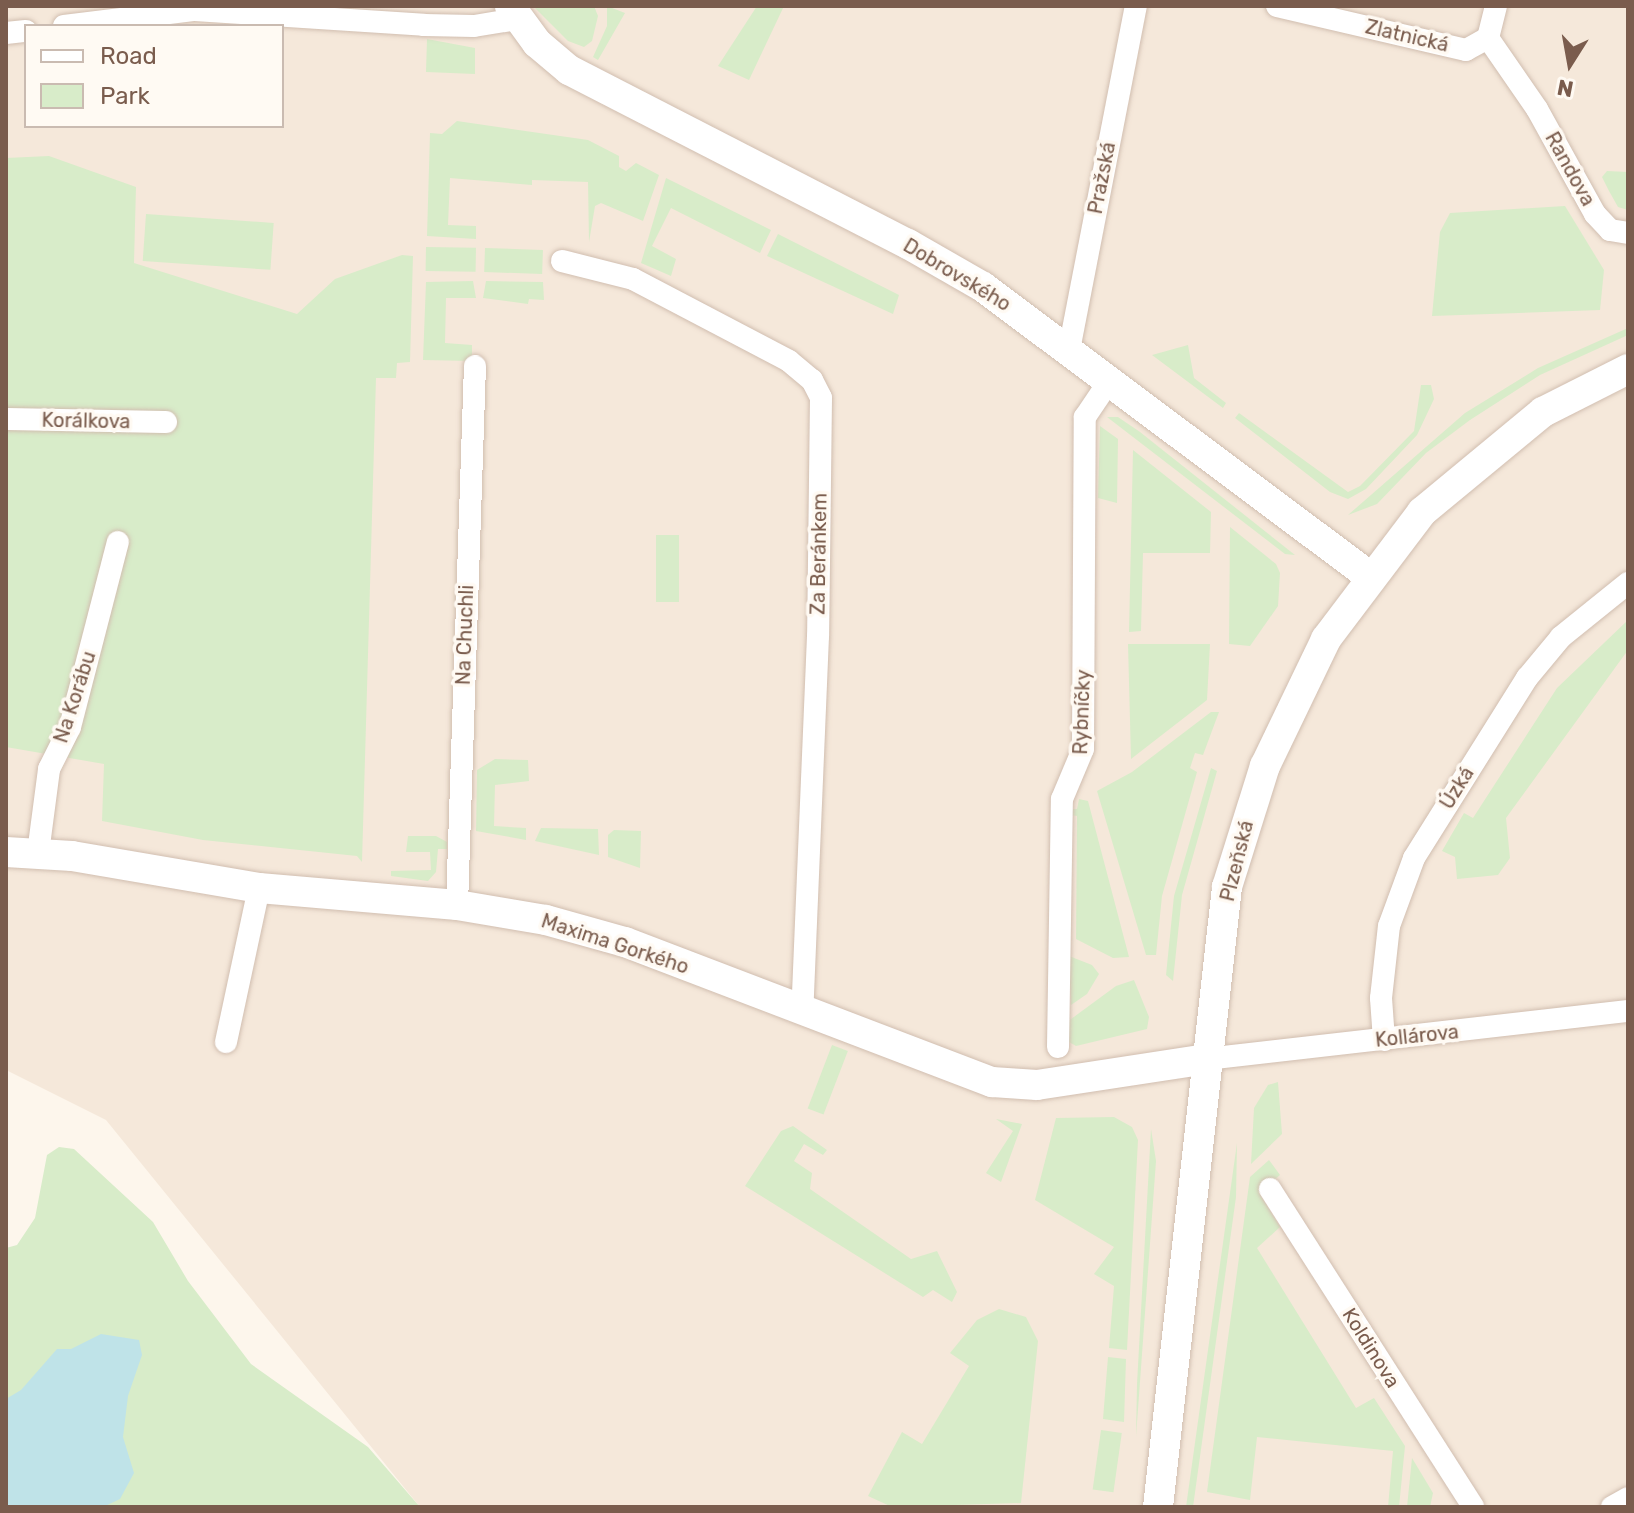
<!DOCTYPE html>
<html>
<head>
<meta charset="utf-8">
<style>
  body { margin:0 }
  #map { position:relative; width:1634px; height:1513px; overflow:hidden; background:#fdf6ec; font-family:Rubik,sans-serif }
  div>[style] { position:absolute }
  .residential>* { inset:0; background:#f5e8da }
  .green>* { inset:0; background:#d8ecc9; transform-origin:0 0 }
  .water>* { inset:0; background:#bfe3e8 }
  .roads { filter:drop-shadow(0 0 2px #d1beb0) drop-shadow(0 0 2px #d1beb0) }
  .street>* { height:22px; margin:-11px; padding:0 11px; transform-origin:11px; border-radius:11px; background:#fff }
  .secondary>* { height:30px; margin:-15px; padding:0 15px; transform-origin:15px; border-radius:15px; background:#fff }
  span { translate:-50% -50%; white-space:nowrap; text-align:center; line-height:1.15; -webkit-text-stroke:7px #fffaf3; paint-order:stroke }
  .street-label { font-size:20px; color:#7a5c4d }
  .frame { position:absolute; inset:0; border:8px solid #7a5c4d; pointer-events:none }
  .legend { position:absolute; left:24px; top:24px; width:260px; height:104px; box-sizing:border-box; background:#fffaf3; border:2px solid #cabbb1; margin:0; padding:10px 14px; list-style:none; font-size:24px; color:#7a5c4d }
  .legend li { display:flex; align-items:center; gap:16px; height:40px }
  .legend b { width:40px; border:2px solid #cabbb1 }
  .north { position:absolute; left:1530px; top:24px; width:80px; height:80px; -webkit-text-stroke:6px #fffaf3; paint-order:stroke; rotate:191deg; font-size:22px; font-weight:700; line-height:32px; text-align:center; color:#7a5c4d }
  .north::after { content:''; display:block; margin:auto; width:28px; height:36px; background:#7a5c4d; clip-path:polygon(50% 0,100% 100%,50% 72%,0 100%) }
</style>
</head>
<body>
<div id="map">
  <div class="residential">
    <div style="clip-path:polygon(evenodd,6px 6px,1628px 6px,1628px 1507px,420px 1507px,106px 1120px,6px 1070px,6px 6px,26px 26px,282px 26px,282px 126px,26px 126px,26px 26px)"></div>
  </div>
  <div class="green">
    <div style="clip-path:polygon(533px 6px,594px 6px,598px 16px,592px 41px,584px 47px,568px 41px)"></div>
    <div style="clip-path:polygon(607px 6px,625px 13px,598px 60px,593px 57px,607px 26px)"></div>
    <div style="clip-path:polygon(757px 6px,784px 6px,749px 80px,718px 66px)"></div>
    <div style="clip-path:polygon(427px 39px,475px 48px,475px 74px,426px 72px)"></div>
    <div style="clip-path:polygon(457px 121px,588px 140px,619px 156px,619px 167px,626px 171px,636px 163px,659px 175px,643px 221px,601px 203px,595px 206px,589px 242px,588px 182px,532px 180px,532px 185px,450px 178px,448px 225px,476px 226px,476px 239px,427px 236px,430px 133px,442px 134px)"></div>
    <div style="clip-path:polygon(49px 156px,136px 187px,134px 263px,297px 314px,335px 279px,402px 255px,413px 256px,410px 362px,397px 363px,396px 378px,376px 378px,362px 862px,357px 856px,203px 840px,102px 821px,104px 764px,6px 747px,6px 158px)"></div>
    <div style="clip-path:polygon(1607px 171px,1628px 172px,1628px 210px,1618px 207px,1609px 191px,1602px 177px)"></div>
    <div style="clip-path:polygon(666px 178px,771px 230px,760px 253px,671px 208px,652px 246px,676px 259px,671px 276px,641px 263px)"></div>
    <div style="clip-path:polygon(1565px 206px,1604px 270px,1600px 310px,1432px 316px,1440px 232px,1450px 213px)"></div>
    <div style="left:146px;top:214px;width:128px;height:47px;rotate:4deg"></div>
    <div style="clip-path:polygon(778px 234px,899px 295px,893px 314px,767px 256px)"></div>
    <div style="left:426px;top:247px;width:50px;height:24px;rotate:1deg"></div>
    <div style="left:485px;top:248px;width:58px;height:24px;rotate:2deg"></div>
    <div style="clip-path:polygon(473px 281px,476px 298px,446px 298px,445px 343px,472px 345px,472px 361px,423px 360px,426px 282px)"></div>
    <div style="clip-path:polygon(486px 281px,543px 282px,544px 300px,529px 299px,528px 304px,483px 298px)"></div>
    <div style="clip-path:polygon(1628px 328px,1628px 335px,1540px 375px,1470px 420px,1426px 453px,1377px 504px,1348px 515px,1465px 413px,1538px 368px)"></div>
    <div style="clip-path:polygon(1188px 345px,1194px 378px,1226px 403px,1223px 408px,1152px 355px)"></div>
    <div style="clip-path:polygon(1421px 385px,1431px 385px,1434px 399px,1417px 435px,1366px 489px,1348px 499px,1330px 492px,1235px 418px,1239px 413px,1348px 492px,1360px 486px,1414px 431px)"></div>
    <div style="clip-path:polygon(1107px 417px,1118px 417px,1140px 432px,1295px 555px,1285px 554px)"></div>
    <div style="clip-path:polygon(1100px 426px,1118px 439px,1117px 503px,1098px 498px)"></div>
    <div style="clip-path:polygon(1133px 450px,1211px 512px,1210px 553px,1143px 553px,1141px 631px,1129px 632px)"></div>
    <div style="clip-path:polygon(1230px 527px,1276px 564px,1280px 573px,1278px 606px,1250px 646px,1229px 644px)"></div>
    <div style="left:656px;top:535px;width:23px;height:67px"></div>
    <div style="clip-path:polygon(1628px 620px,1628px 650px,1506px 818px,1510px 858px,1498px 875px,1457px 879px,1455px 857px,1442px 851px,1464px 813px,1473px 818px,1557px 688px)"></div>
    <div style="clip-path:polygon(1128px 644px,1210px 644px,1207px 700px,1131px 759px)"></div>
    <div style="clip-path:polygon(1211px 712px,1219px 712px,1203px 755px,1195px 753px,1190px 768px,1197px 772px,1162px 896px,1156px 955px,1146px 955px,1097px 791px,1132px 772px)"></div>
    <div style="clip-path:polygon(495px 759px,528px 760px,529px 781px,495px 785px,494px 826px,526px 828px,526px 840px,476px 831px,477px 770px)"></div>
    <div style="clip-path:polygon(1211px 768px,1217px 771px,1182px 895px,1173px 981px,1166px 975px,1174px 896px)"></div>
    <div style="clip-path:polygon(1079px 799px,1088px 801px,1129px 957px,1113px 958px,1076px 939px,1077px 816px,1071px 815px,1071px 809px,1077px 809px)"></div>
    <div style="clip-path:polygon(541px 828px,598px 829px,599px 855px,535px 841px)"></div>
    <div style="clip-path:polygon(614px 830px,641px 831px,640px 868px,608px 857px,608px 835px)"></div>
    <div style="clip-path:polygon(408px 836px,436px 836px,447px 842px,447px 849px,438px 849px,436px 872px,428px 881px,391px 876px,391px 871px,431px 870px,430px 852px,406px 852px)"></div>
    <div style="clip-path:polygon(1069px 956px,1092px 965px,1099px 974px,1087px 994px,1071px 1005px)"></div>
    <div style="clip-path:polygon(1134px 980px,1149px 1017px,1147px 1029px,1076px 1046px,1069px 1042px,1067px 1022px,1116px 986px)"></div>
    <div style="left:832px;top:1045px;width:17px;height:68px;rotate:21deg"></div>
    <div style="clip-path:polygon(1278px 1082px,1282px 1134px,1251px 1164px,1254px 1108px,1268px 1085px)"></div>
    <div style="clip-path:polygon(1114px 1117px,1132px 1127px,1138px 1140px,1127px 1350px,1109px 1348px,1114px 1286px,1094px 1274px,1114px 1247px,1035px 1200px,1056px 1118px)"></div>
    <div style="clip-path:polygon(996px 1119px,1022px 1124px,1001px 1182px,986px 1173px,1013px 1131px)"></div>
    <div style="clip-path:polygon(793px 1126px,827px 1150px,823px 1155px,804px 1144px,794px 1161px,812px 1173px,810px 1189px,911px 1259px,937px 1251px,957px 1292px,952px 1302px,933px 1290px,923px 1297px,745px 1186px,781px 1131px)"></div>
    <div style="clip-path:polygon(1151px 1129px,1156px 1161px,1136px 1437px,1137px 1384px)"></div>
    <div style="clip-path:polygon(1237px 1143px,1236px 1197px,1193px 1507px,1186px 1507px)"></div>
    <div style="clip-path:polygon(59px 1147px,74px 1149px,153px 1222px,188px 1281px,251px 1364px,368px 1447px,420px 1507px,6px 1507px,6px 1248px,17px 1245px,35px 1218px,47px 1155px)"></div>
    <div style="clip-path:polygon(1269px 1160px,1280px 1175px,1259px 1193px,1280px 1227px,1257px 1248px,1356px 1408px,1374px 1398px,1405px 1446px,1399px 1507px,1388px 1507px,1393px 1451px,1257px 1437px,1250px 1500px,1207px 1492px,1250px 1177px)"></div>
    <div style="clip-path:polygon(999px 1309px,1026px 1317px,1038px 1341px,1021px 1503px,892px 1507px,868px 1496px,902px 1432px,922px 1444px,969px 1366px,950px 1353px,977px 1320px)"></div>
    <div style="clip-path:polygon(1108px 1357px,1126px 1359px,1124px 1422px,1103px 1419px)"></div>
    <div style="left:1101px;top:1430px;width:21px;height:60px;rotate:8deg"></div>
    <div style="clip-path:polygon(1412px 1458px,1433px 1493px,1430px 1507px,1407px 1507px)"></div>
  </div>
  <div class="water">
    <div style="clip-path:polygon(101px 1334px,139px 1340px,142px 1355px,128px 1396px,123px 1437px,134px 1473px,120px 1499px,103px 1507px,6px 1507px,6px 1399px,21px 1390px,57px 1349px,71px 1349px)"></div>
  </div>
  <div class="roads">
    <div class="street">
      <div style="left:1277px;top:6px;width:194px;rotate:13.1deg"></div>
      <div style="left:1466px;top:50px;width:25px;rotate:-29deg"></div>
      <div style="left:64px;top:26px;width:132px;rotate:-7deg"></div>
      <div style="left:195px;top:10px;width:229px;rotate:3.7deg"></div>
      <div style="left:424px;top:25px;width:50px;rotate:1.1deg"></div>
      <div style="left:474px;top:26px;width:44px;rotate:-9.2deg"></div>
      <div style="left:6px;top:33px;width:20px;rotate:-6deg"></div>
      <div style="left:1488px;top:38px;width:86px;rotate:55.4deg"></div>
      <div style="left:1537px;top:109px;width:120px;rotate:61.1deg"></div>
      <div style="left:1595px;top:214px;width:22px;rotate:47deg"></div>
      <div style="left:1610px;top:230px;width:18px;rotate:9deg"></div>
      <div style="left:1488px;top:38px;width:33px;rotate:-76deg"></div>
      <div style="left:562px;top:261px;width:73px;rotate:14.2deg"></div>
      <div style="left:633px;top:279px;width:176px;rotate:27.7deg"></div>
      <div style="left:789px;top:361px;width:30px;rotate:40deg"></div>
      <div style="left:812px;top:380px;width:20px;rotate:63deg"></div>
      <div style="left:821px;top:398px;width:238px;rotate:90.7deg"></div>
      <div style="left:818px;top:636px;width:374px;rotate:92.4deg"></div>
      <div style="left:1069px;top:350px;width:350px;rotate:-79deg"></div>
      <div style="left:6px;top:419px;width:160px;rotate:1.1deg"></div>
      <div style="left:38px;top:853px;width:85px;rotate:-82.5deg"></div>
      <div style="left:49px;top:769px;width:47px;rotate:-63.4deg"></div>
      <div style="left:70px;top:727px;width:191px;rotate:-75.5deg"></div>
      <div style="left:457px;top:905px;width:539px;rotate:-88.09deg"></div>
      <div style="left:1384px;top:1040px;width:42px;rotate:-94.1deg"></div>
      <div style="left:1381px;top:998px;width:72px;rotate:-83.7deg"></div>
      <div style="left:1389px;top:926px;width:72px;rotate:-69.8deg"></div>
      <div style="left:1414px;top:858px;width:213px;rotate:-57.9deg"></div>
      <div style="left:1527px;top:678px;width:53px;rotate:-50.3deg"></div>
      <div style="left:1561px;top:637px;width:86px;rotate:-38.9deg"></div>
      <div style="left:226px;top:1042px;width:157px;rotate:-77.9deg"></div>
      <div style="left:1058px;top:1047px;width:248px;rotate:-89.1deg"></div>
      <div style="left:1062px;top:799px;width:54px;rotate:-67.2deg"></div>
      <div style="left:1083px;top:749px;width:332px;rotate:-89.7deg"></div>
      <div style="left:1085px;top:417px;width:45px;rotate:-56deg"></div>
      <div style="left:1206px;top:1059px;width:425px;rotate:-6.5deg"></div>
      <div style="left:1270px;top:1189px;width:377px;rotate:57.4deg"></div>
      <div style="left:1612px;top:1507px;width:18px;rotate:-29deg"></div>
    </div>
    <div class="secondary">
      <div style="left:510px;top:6px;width:46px;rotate:53.9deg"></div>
      <div style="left:537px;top:43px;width:42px;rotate:40.2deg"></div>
      <div style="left:569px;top:70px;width:381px;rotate:27.2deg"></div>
      <div style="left:908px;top:244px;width:86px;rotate:29.8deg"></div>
      <div style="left:983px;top:287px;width:484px;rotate:36.8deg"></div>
      <div style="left:6px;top:852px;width:66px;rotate:3.5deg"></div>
      <div style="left:72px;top:856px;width:190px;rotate:9.7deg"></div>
      <div style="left:259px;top:888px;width:199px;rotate:4.9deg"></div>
      <div style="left:457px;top:905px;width:90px;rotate:9.6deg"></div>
      <div style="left:546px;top:920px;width:82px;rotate:15.6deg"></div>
      <div style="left:625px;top:942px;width:393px;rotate:20.9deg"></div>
      <div style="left:992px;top:1082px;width:45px;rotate:3.8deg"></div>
      <div style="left:1037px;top:1085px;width:171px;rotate:-8.7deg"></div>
      <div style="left:1158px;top:1507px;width:624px;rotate:-83.65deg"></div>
      <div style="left:1227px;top:887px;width:127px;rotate:-72.6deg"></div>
      <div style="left:1265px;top:766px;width:141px;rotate:-64.3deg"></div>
      <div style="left:1326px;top:639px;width:159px;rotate:-52.9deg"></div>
      <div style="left:1422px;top:512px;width:157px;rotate:-39.6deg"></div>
      <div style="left:1543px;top:412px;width:95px;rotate:-26.8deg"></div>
    </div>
  </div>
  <div class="street-label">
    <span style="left:1407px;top:36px;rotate:13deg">Zlatnická</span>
    <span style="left:1570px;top:169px;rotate:61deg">Randova</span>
    <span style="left:1102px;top:178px;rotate:-79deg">Pražská</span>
    <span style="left:957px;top:275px;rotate:31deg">Dobrovského</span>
    <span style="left:86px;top:421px;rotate:1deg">Korálkova</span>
    <span style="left:819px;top:554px;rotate:-89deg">Za Beránkem</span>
    <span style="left:465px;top:635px;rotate:-88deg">Na Chuchli</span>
    <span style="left:75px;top:697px;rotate:-72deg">Na Korábu</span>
    <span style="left:1082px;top:712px;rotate:-88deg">Rybníčky</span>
    <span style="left:1457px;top:788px;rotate:-58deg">Úzká</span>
    <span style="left:1237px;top:861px;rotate:-76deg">Plzeňská</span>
    <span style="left:615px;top:944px;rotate:18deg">Maxima Gorkého</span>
    <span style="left:1417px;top:1036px;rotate:-6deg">Kollárova</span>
    <span style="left:1371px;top:1348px;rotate:58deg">Koldinova</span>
  </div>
  <div class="frame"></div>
  <ul class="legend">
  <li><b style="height:10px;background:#fff"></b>Road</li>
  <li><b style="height:22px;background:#d8ecc9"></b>Park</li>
  </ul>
  <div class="north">N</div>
</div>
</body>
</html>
